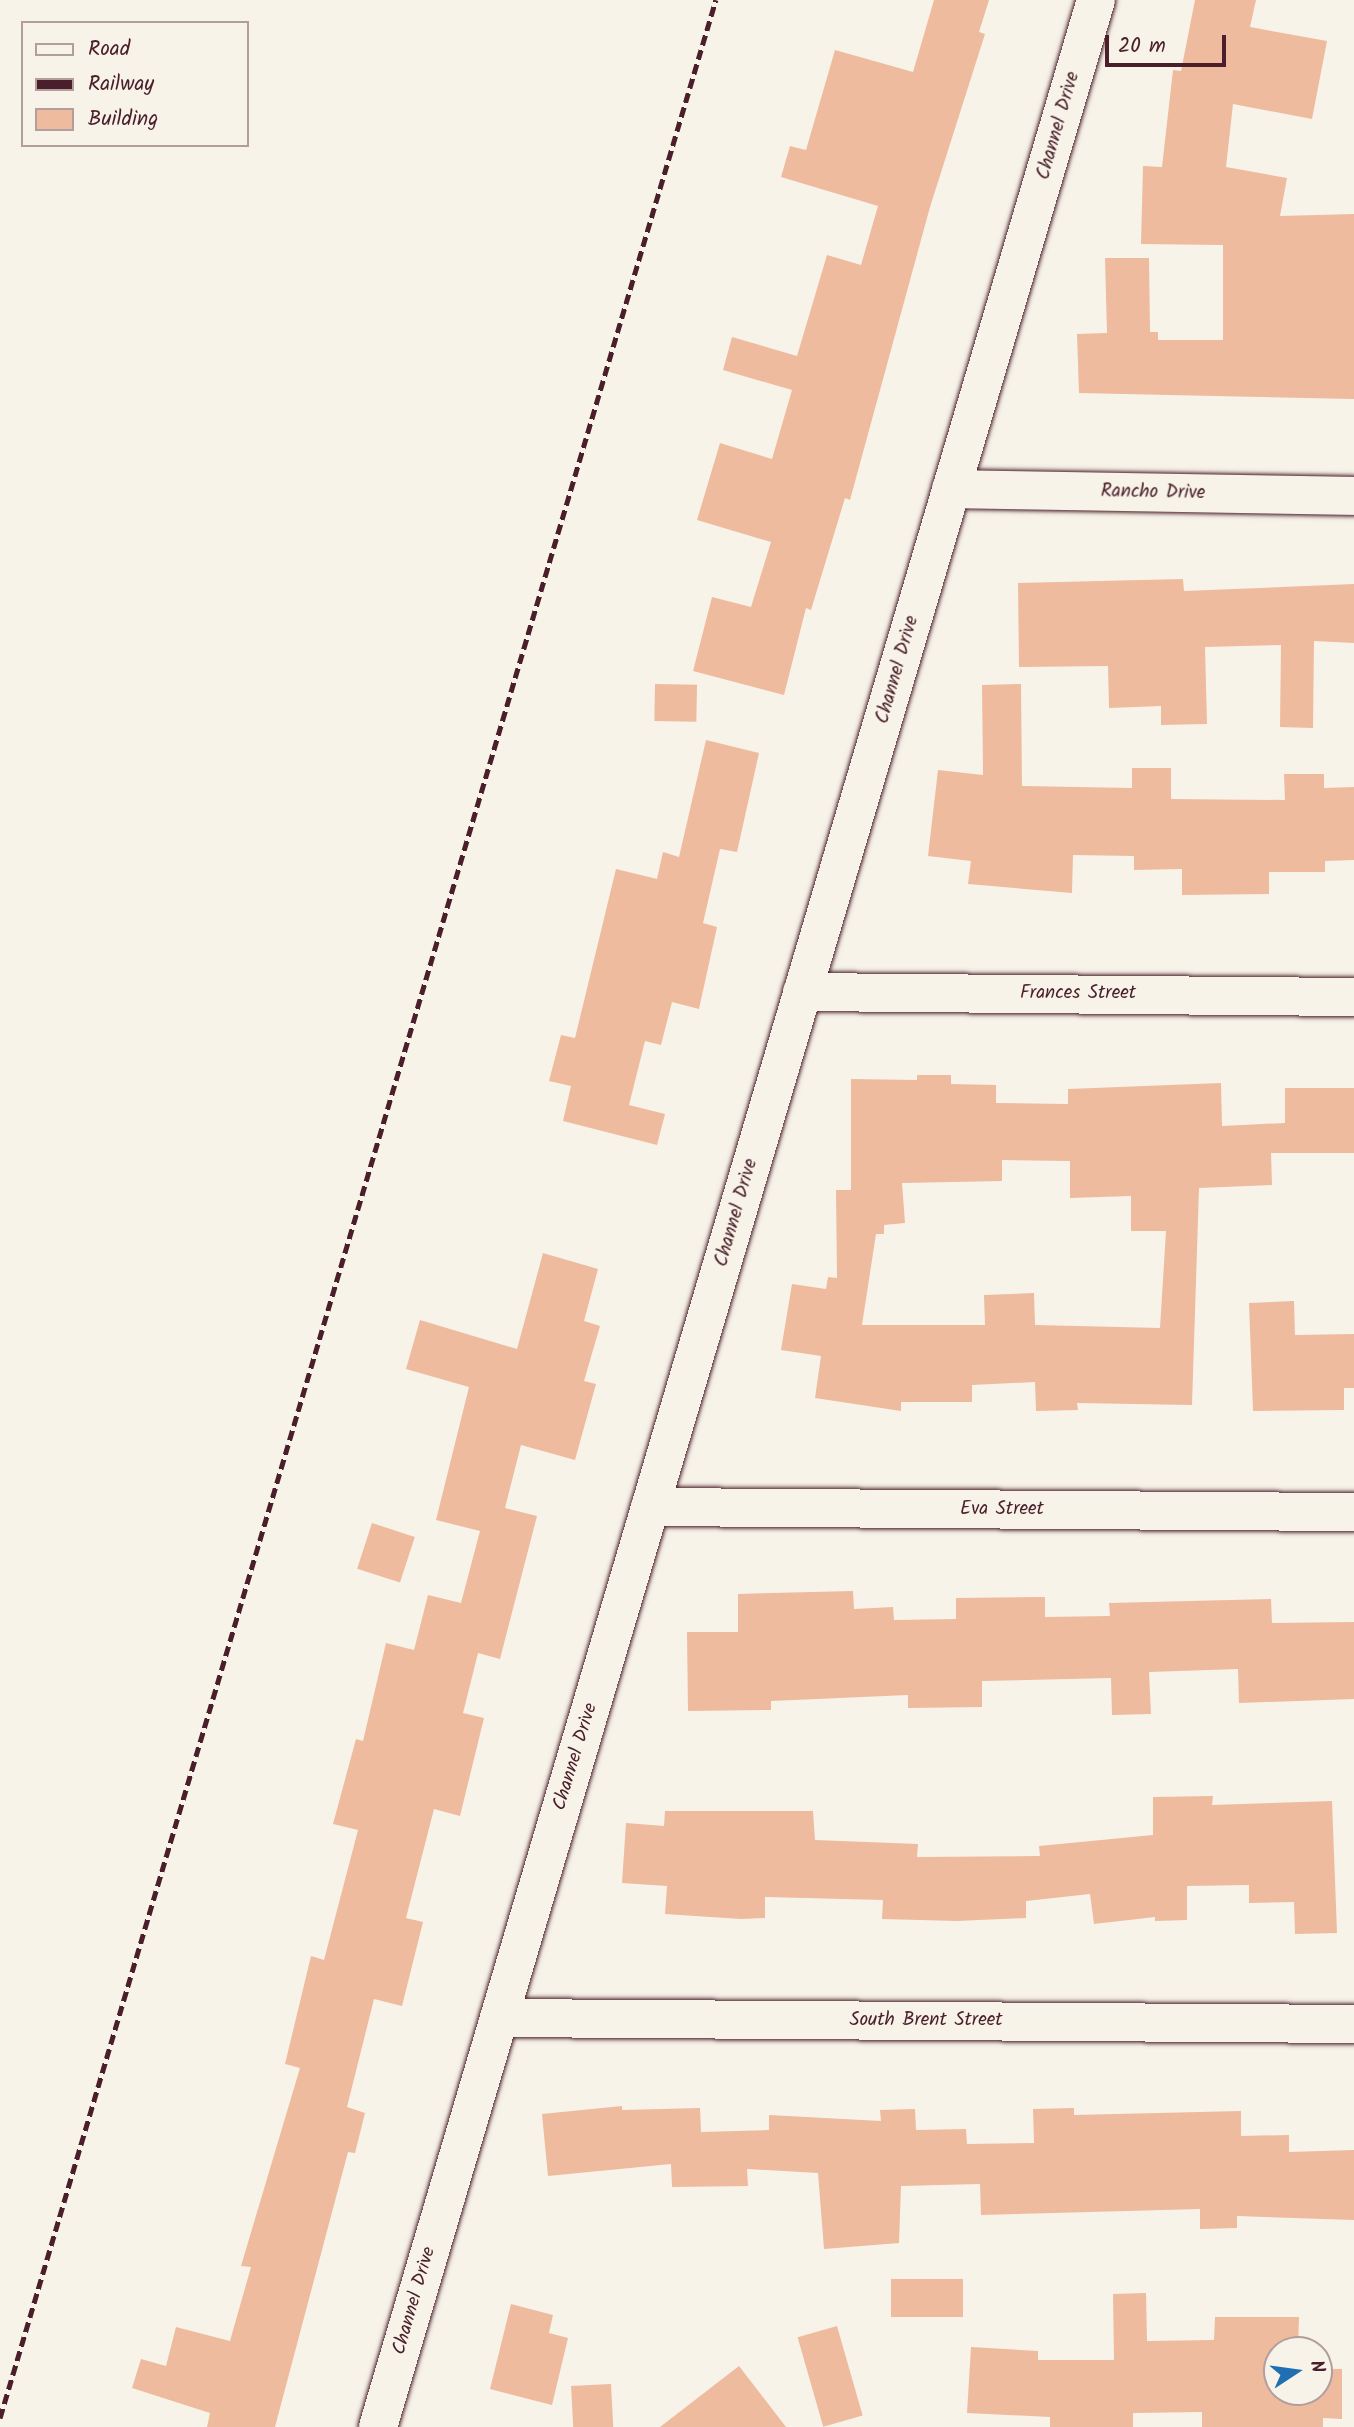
<!DOCTYPE html>
<html>
<head>
<meta charset="utf-8">
<style>
  body { margin:0 }
  #map { position:relative; width:1354px; height:2427px; overflow:hidden; background:#f7f3e8; font-family:Kalam,sans-serif }
  div>[style] { position:absolute }
  .building>* { inset:0; background:#eebb9f; transform-origin:0 0 }
  .roads { filter:drop-shadow(0 0 2px #4a1f2b) drop-shadow(0 0 2px #4a1f2b) }
  .street>* { height:38px; margin:-19px; padding:0 19px; transform-origin:19px; border-radius:19px; background:#f7f3e8 }
  .rail>* { height:5px; margin-top:-2.5px; transform-origin:0; background:repeating-linear-gradient(90deg,#4a1f2b 0 10px,transparent 0 15px) }
  span { translate:-50% -50%; white-space:nowrap; text-align:center; line-height:1.15; -webkit-text-stroke:6px #f7f3e8; paint-order:stroke }
  .street-label { font-size:19px; color:#4a1f2b }
  .legend { position:absolute; left:21px; top:21px; width:228px; height:126px; box-sizing:border-box; background:#f7f3e8; border:2px solid #b29e9c; margin:0; padding:9px 12px; list-style:none; font-size:21px; color:#4a1f2b }
  .legend li { display:flex; align-items:center; gap:14px; height:35px }
  .legend b { width:35px; border:2px solid #b29e9c }
  .north { position:absolute; left:1263px; top:2336px; width:70px; height:70px; box-sizing:border-box; background:#f7f3e8; border:2px solid #b29e9c; border-radius:50%; rotate:77deg; font-size:19px; font-weight:700; line-height:28px; text-align:center; color:#4a1f2b }
  .north::after { content:''; display:block; margin:auto; width:24px; height:32px; background:#1f6fb2; clip-path:polygon(50% 0,100% 100%,50% 72%,0 100%) }
  .scale { position:absolute; left:1105px; top:35px; width:121px; height:32px; box-sizing:border-box; border:4px solid #4a1f2b; border-top:0; padding-left:9px; font-size:21px; line-height:24px; white-space:nowrap; color:#4a1f2b; -webkit-text-stroke:5px #f7f3e8; paint-order:stroke }
</style>
</head>
<body>
<div id="map">
  <div class="building">
    <div style="clip-path:polygon(934px 0,989px 0,979px 32px,985px 34px,930px 207px,850px 500px,845px 498px,811px 610px,806px 608px,784px 695px,693px 671px,712px 597px,751px 607px,771px 542px,697px 520px,720px 443px,772px 459px,792px 390px,723px 370px,732px 337px,797px 356px,827px 255px,861px 265px,878px 206px,781px 177px,790px 146px,806px 150px,835px 50px,913px 72px)"></div>
    <div style="clip-path:polygon(1195px 0,1256px 0,1250px 27px,1327px 41px,1312px 119px,1233px 104px,1226px 167px,1287px 178px,1280px 216px,1354px 214px,1354px 399px,1079px 393px,1077px 334px,1107px 333px,1105px 258px,1149px 258px,1150px 332px,1158px 332px,1158px 340px,1223px 340px,1223px 245px,1141px 244px,1143px 166px,1162px 167px,1173px 70px,1181px 71px)"></div>
    <div style="clip-path:polygon(1183px 579px,1184px 591px,1354px 584px,1354px 643px,1314px 641px,1313px 728px,1280px 727px,1281px 645px,1205px 647px,1207px 724px,1161px 725px,1161px 706px,1109px 708px,1108px 666px,1019px 667px,1018px 583px)"></div>
    <div style="left:655px;top:684px;width:42px;height:37px;rotate:1deg"></div>
    <div style="clip-path:polygon(1021px 684px,1022px 786px,1132px 788px,1132px 768px,1171px 768px,1171px 799px,1285px 800px,1284px 774px,1324px 774px,1324px 788px,1354px 787px,1354px 860px,1325px 861px,1325px 872px,1269px 872px,1269px 894px,1182px 895px,1182px 869px,1134px 870px,1134px 856px,1073px 855px,1072px 893px,968px 884px,971px 861px,928px 856px,938px 770px,983px 775px,982px 685px)"></div>
    <div style="clip-path:polygon(706px 740px,759px 753px,737px 852px,720px 849px,703px 923px,717px 927px,699px 1009px,672px 1002px,661px 1045px,645px 1041px,629px 1105px,665px 1114px,657px 1145px,563px 1121px,571px 1086px,549px 1081px,561px 1035px,575px 1038px,616px 869px,657px 879px,663px 852px,679px 857px)"></div>
    <div style="clip-path:polygon(evenodd,917px 1075px,951px 1075px,951px 1084px,996px 1085px,996px 1103px,1068px 1104px,1068px 1089px,1221px 1083px,1222px 1126px,1285px 1123px,1285px 1088px,1354px 1088px,1354px 1153px,1271px 1153px,1272px 1185px,1199px 1188px,1192px 1405px,1077px 1403px,1078px 1410px,1036px 1411px,1035px 1382px,972px 1385px,972px 1402px,901px 1402px,901px 1411px,815px 1398px,821px 1356px,781px 1350px,792px 1284px,826px 1289px,828px 1277px,837px 1278px,836px 1190px,851px 1190px,851px 1079px,917px 1080px,917px 1075px,1002px 1160px,1070px 1161px,1070px 1198px,1131px 1196px,1131px 1231px,1166px 1231px,1160px 1328px,1035px 1325px,1034px 1293px,984px 1295px,985px 1325px,862px 1325px,876px 1234px,884px 1234px,884px 1225px,905px 1223px,902px 1183px,1002px 1181px,1002px 1160px)"></div>
    <div style="clip-path:polygon(543px 1253px,598px 1269px,584px 1321px,600px 1326px,584px 1381px,596px 1384px,575px 1460px,521px 1445px,505px 1508px,537px 1516px,500px 1659px,478px 1653px,463px 1713px,484px 1718px,460px 1816px,434px 1809px,406px 1918px,423px 1922px,402px 2006px,374px 1999px,347px 2107px,365px 2113px,355px 2153px,348px 2152px,275px 2427px,207px 2427px,210px 2413px,132px 2388px,141px 2359px,166px 2366px,176px 2327px,230px 2341px,251px 2267px,241px 2266px,300px 2068px,285px 2064px,311px 1956px,324px 1960px,358px 1830px,333px 1824px,356px 1739px,363px 1741px,386px 1643px,414px 1650px,428px 1595px,461px 1603px,480px 1531px,436px 1520px,469px 1387px,406px 1369px,420px 1320px,517px 1349px)"></div>
    <div style="clip-path:polygon(1294px 1301px,1295px 1335px,1354px 1334px,1354px 1388px,1344px 1388px,1344px 1410px,1253px 1411px,1249px 1303px)"></div>
    <div style="left:372px;top:1523px;width:45px;height:48px;rotate:18deg"></div>
    <div style="clip-path:polygon(853px 1591px,854px 1609px,893px 1607px,894px 1620px,956px 1619px,956px 1598px,1045px 1597px,1045px 1617px,1110px 1616px,1109px 1603px,1271px 1599px,1272px 1623px,1354px 1622px,1354px 1699px,1239px 1703px,1238px 1669px,1149px 1672px,1151px 1714px,1112px 1715px,1111px 1678px,982px 1681px,982px 1707px,908px 1708px,908px 1695px,771px 1701px,771px 1710px,688px 1711px,687px 1632px,738px 1632px,738px 1594px)"></div>
    <div style="clip-path:polygon(1213px 1796px,1212px 1805px,1332px 1801px,1337px 1933px,1295px 1934px,1294px 1902px,1249px 1903px,1249px 1885px,1187px 1886px,1187px 1920px,1155px 1921px,1155px 1917px,1094px 1924px,1090px 1894px,1026px 1901px,1026px 1918px,957px 1921px,882px 1919px,883px 1900px,765px 1897px,765px 1918px,741px 1919px,665px 1914px,667px 1886px,622px 1883px,626px 1823px,664px 1826px,665px 1811px,813px 1811px,815px 1840px,918px 1844px,917px 1857px,1040px 1856px,1039px 1846px,1153px 1835px,1153px 1797px)"></div>
    <div style="clip-path:polygon(622px 2106px,622px 2110px,700px 2108px,701px 2132px,769px 2130px,769px 2115px,881px 2121px,880px 2110px,915px 2109px,916px 2130px,966px 2129px,967px 2144px,1034px 2143px,1033px 2109px,1074px 2108px,1074px 2115px,1241px 2111px,1241px 2136px,1289px 2135px,1289px 2152px,1354px 2150px,1354px 2220px,1237px 2216px,1237px 2228px,1200px 2229px,1200px 2209px,981px 2215px,980px 2184px,901px 2186px,899px 2243px,824px 2249px,818px 2173px,747px 2169px,748px 2186px,672px 2187px,671px 2164px,548px 2176px,542px 2114px)"></div>
    <div style="left:891px;top:2279px;width:72px;height:38px"></div>
    <div style="clip-path:polygon(1146px 2293px,1147px 2341px,1214px 2340px,1215px 2317px,1299px 2317px,1298px 2350px,1277px 2350px,1277px 2392px,1319px 2392px,1319px 2369px,1342px 2369px,1342px 2419px,1323px 2418px,1323px 2427px,1202px 2427px,1202px 2412px,1133px 2413px,1133px 2427px,1050px 2427px,1050px 2417px,967px 2413px,971px 2347px,1038px 2351px,1038px 2360px,1114px 2360px,1113px 2294px)"></div>
    <div style="clip-path:polygon(511px 2304px,553px 2315px,549px 2333px,568px 2338px,552px 2405px,490px 2389px)"></div>
    <div style="left:837px;top:2326px;width:93px;height:41px;rotate:74deg"></div>
    <div style="clip-path:polygon(739px 2366px,786px 2427px,660px 2427px)"></div>
    <div style="left:611px;top:2384px;width:43px;height:40px;rotate:87deg"></div>
  </div>
  <div class="roads">
    <div class="street">
      <div style="left:951px;top:489px;width:403px;rotate:1deg"></div>
      <div style="left:802px;top:992px;width:552px;rotate:0.52deg"></div>
      <div style="left:650px;top:1507px;width:704px;rotate:0.41deg"></div>
      <div style="left:499px;top:2018px;width:855px;rotate:0.4deg"></div>
      <div style="left:378px;top:2427px;width:2531px;rotate:-73.52deg"></div>
    </div>
  </div>
  <div class="rail">
    <div style="left:0;top:2418px;width:2522px;rotate:-73.51deg"></div>
  </div>
  <div class="street-label">
    <span style="left:1059px;top:126px;rotate:-74deg">Channel Drive</span>
    <span style="left:1153px;top:493px;rotate:1deg">Rancho Drive</span>
    <span style="left:898px;top:670px;rotate:-74deg">Channel Drive</span>
    <span style="left:1078px;top:994px">Frances Street</span>
    <span style="left:737px;top:1213px;rotate:-74deg">Channel Drive</span>
    <span style="left:1002px;top:1510px">Eva Street</span>
    <span style="left:576px;top:1757px;rotate:-73deg">Channel Drive</span>
    <span style="left:926px;top:2021px">South Brent Street</span>
    <span style="left:415px;top:2301px;rotate:-74deg">Channel Drive</span>
  </div>
  <ul class="legend">
  <li><b style="height:9px;background:#f7f3e8"></b>Road</li>
  <li><b style="height:9px;background:#4a1f2b"></b>Railway</li>
  <li><b style="height:19px;background:#eebb9f"></b>Building</li>
  </ul>
  <div class="north">N</div>
  <div class="scale">20 m</div>
</div>
</body>
</html>
